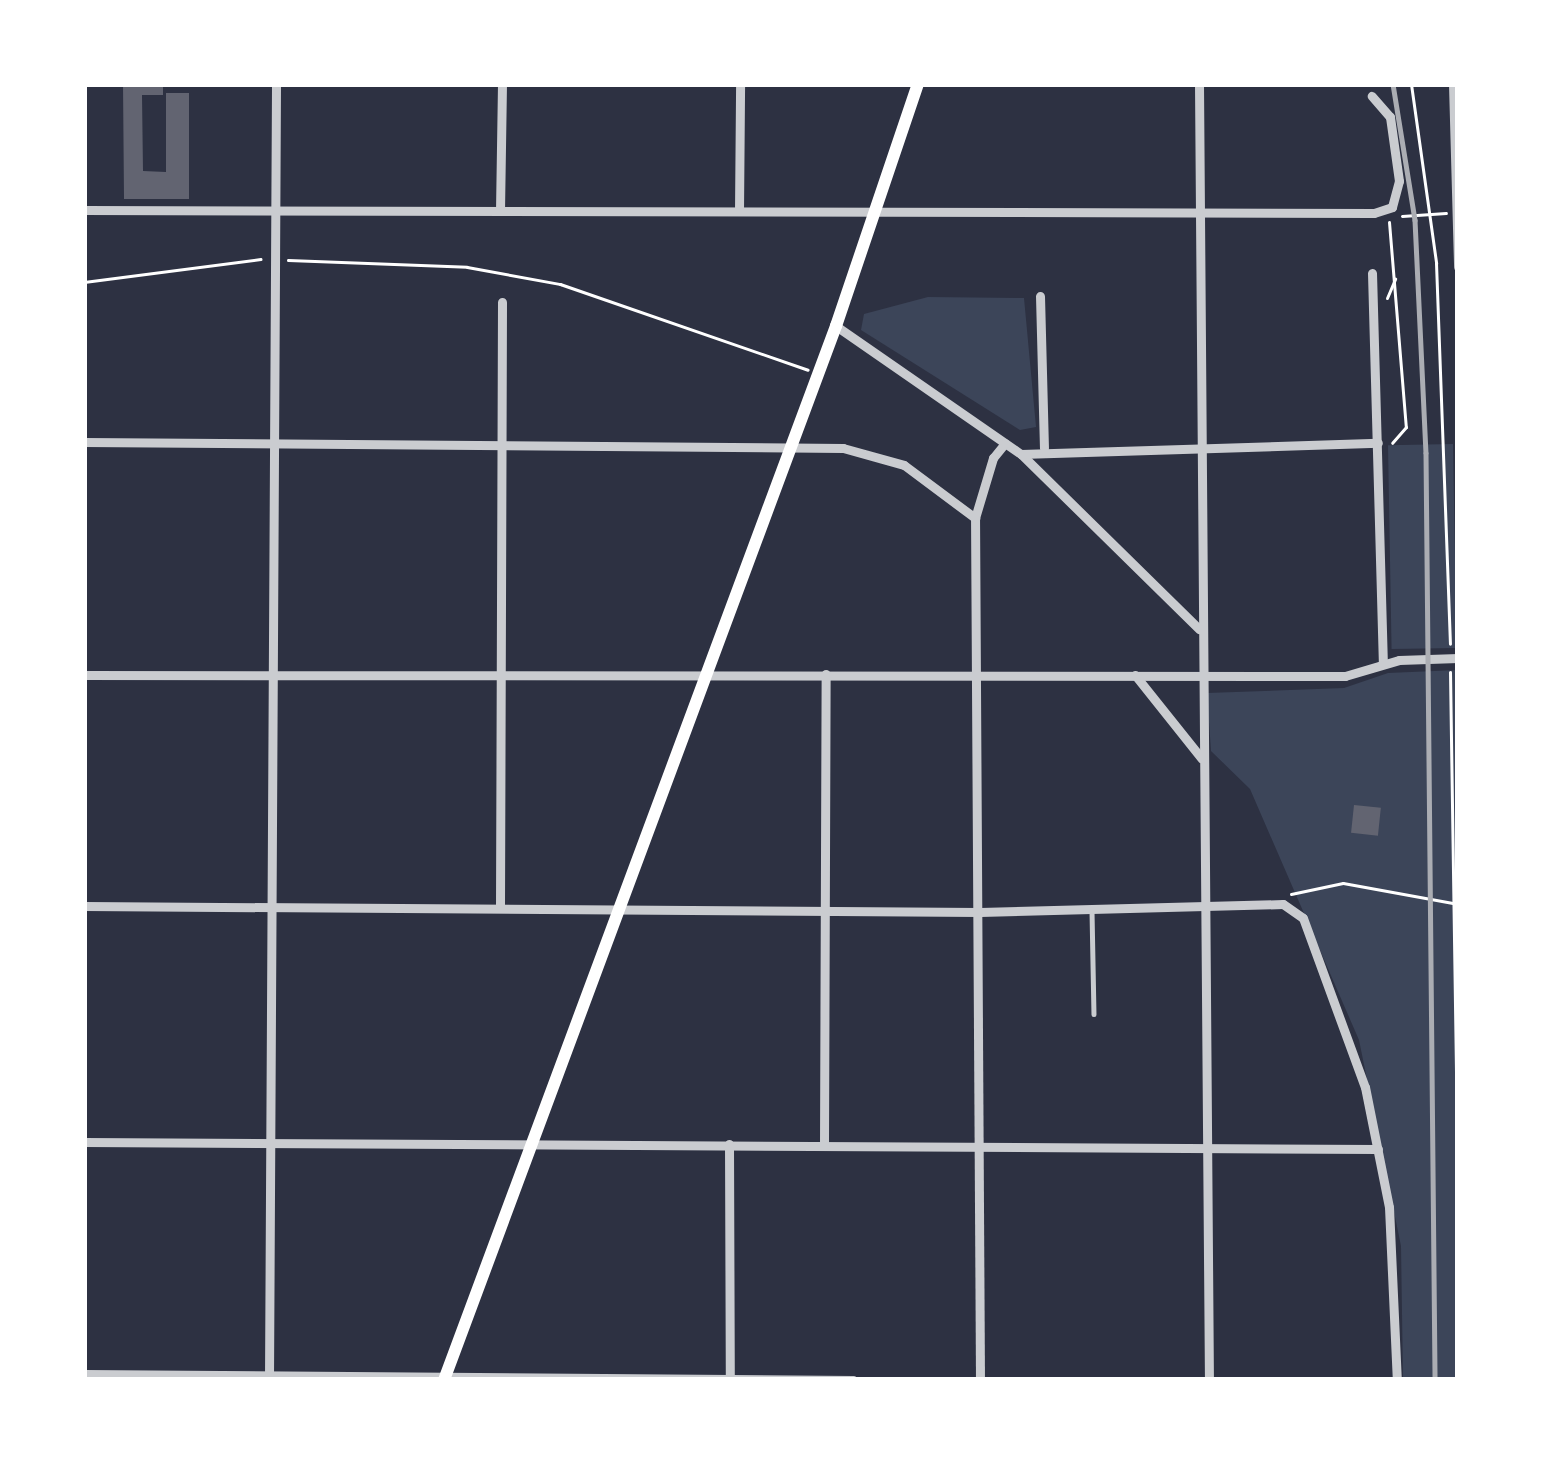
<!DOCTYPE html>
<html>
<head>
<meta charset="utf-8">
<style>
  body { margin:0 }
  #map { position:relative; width:1542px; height:1464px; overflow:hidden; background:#2d3142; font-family:Raleway,sans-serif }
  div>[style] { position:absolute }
  .green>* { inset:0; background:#3c4559; transform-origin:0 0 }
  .building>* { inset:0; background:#626471; transform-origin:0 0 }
  .path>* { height:3px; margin:-1.5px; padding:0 1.5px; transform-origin:1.5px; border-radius:1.5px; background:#fff }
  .service>* { height:4.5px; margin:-2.25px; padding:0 2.25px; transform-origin:2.25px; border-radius:2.25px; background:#caccd0 }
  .minor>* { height:9px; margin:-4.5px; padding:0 4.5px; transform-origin:4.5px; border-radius:4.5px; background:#caccd0 }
  .secondary>* { height:12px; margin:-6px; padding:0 6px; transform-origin:6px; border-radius:6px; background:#fff }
  .rail>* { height:4.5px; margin:-2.25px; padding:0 2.25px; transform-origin:2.25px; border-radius:2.25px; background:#abadb3 }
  span { translate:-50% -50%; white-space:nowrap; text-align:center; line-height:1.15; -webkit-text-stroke:10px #fff; paint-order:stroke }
  .frame { position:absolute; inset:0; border:87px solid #fff; pointer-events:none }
</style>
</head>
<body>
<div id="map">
  <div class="green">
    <div style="clip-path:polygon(928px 297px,1024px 298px,1036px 427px,1020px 430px,861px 330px,864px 314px)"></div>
    <div style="left:1453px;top:444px;width:204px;height:65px;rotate:89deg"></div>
    <div style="clip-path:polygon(1458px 670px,1458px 1380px,1403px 1380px,1401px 1246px,1359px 1040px,1250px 789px,1211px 751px,1207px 693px,1344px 688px,1388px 673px)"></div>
  </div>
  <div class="building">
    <div style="clip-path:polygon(123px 84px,163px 84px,163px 95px,142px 95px,143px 171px,166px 172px,166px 93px,189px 93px,189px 199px,124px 199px)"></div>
    <div style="left:1354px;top:805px;width:27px;height:28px;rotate:6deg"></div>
  </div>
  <div class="path">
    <div style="left:1411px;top:84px;width:181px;rotate:82deg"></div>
    <div style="left:1436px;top:263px;width:381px;rotate:87.9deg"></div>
    <div style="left:1402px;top:216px;width:44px;rotate:-3.9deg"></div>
    <div style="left:1389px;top:222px;width:206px;rotate:85.3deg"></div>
    <div style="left:1406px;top:427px;width:21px;rotate:131deg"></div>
    <div style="left:288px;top:260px;width:179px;rotate:2.2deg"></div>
    <div style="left:467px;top:267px;width:95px;rotate:10.4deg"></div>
    <div style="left:560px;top:284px;width:262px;rotate:19.1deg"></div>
    <div style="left:84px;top:282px;width:178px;rotate:-7.4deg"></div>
    <div style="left:1387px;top:298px;width:21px;rotate:-67deg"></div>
    <div style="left:1450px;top:672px;width:532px;rotate:89.14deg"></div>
    <div style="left:1291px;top:894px;width:53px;rotate:-11.9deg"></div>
    <div style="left:1343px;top:883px;width:117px;rotate:10.3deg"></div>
  </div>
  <div class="service">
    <div style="left:1092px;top:911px;width:103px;rotate:88.9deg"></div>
  </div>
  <div class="minor">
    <div style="left:1199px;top:84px;width:1296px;rotate:89.56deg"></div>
    <div style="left:1453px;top:84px;width:183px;rotate:88.4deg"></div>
    <div style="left:84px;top:210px;width:1290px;rotate:0.13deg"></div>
    <div style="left:1374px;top:213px;width:19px;rotate:-18deg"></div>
    <div style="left:1392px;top:207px;width:27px;rotate:-75deg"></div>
    <div style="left:1399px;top:181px;width:65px;rotate:-98deg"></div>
    <div style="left:1390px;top:117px;width:28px;rotate:-131deg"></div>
    <div style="left:500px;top:211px;width:127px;rotate:-89.1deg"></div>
    <div style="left:739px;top:211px;width:127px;rotate:-89.5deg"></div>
    <div style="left:1372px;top:273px;width:391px;rotate:88.4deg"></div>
    <div style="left:1040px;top:296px;width:152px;rotate:88.5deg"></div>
    <div style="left:836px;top:326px;width:225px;rotate:34.7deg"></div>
    <div style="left:1021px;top:454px;width:250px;rotate:44.5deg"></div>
    <div style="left:84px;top:442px;width:759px;rotate:0.45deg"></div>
    <div style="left:843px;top:448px;width:63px;rotate:15.6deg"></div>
    <div style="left:904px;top:465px;width:89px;rotate:36.7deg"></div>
    <div style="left:1021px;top:454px;width:357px;rotate:-1.8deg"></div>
    <div style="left:84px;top:675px;width:1261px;rotate:0.05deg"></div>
    <div style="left:1345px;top:676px;width:56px;rotate:-16.5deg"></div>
    <div style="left:1399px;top:660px;width:59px;rotate:-1.9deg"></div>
    <div style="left:1135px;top:675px;width:107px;rotate:51.4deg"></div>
    <div style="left:84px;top:906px;width:896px;rotate:0.38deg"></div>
    <div style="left:980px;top:912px;width:303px;rotate:-1.5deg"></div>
    <div style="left:1283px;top:904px;width:24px;rotate:35deg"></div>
    <div style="left:1303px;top:918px;width:180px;rotate:69.9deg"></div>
    <div style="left:1365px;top:1087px;width:122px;rotate:78.7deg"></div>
    <div style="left:1389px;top:1207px;width:173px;rotate:87.4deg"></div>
    <div style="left:500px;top:906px;width:604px;rotate:-89.81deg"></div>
    <div style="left:84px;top:1142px;width:1294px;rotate:0.31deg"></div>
    <div style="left:729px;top:1144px;width:235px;rotate:89.8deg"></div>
    <div style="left:824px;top:1145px;width:471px;rotate:-89.8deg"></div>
    <div style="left:84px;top:1374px;width:769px;rotate:0.45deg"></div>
    <div style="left:269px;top:1380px;width:1296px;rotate:-89.69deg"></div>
    <div style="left:980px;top:1380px;width:862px;rotate:-90.33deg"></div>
    <div style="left:975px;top:518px;width:63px;rotate:-73.3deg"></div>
    <div style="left:993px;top:458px;width:19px;rotate:-51deg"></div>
  </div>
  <div class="secondary">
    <div style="left:444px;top:1380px;width:1125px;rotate:-69.6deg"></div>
    <div style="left:836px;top:326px;width:256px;rotate:-71.3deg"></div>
  </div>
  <div class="rail">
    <div style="left:1393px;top:84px;width:138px;rotate:80.8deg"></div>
    <div style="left:1415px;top:220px;width:233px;rotate:87.3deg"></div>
    <div style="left:1426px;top:453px;width:927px;rotate:89.44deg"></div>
  </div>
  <div class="frame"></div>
</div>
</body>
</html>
